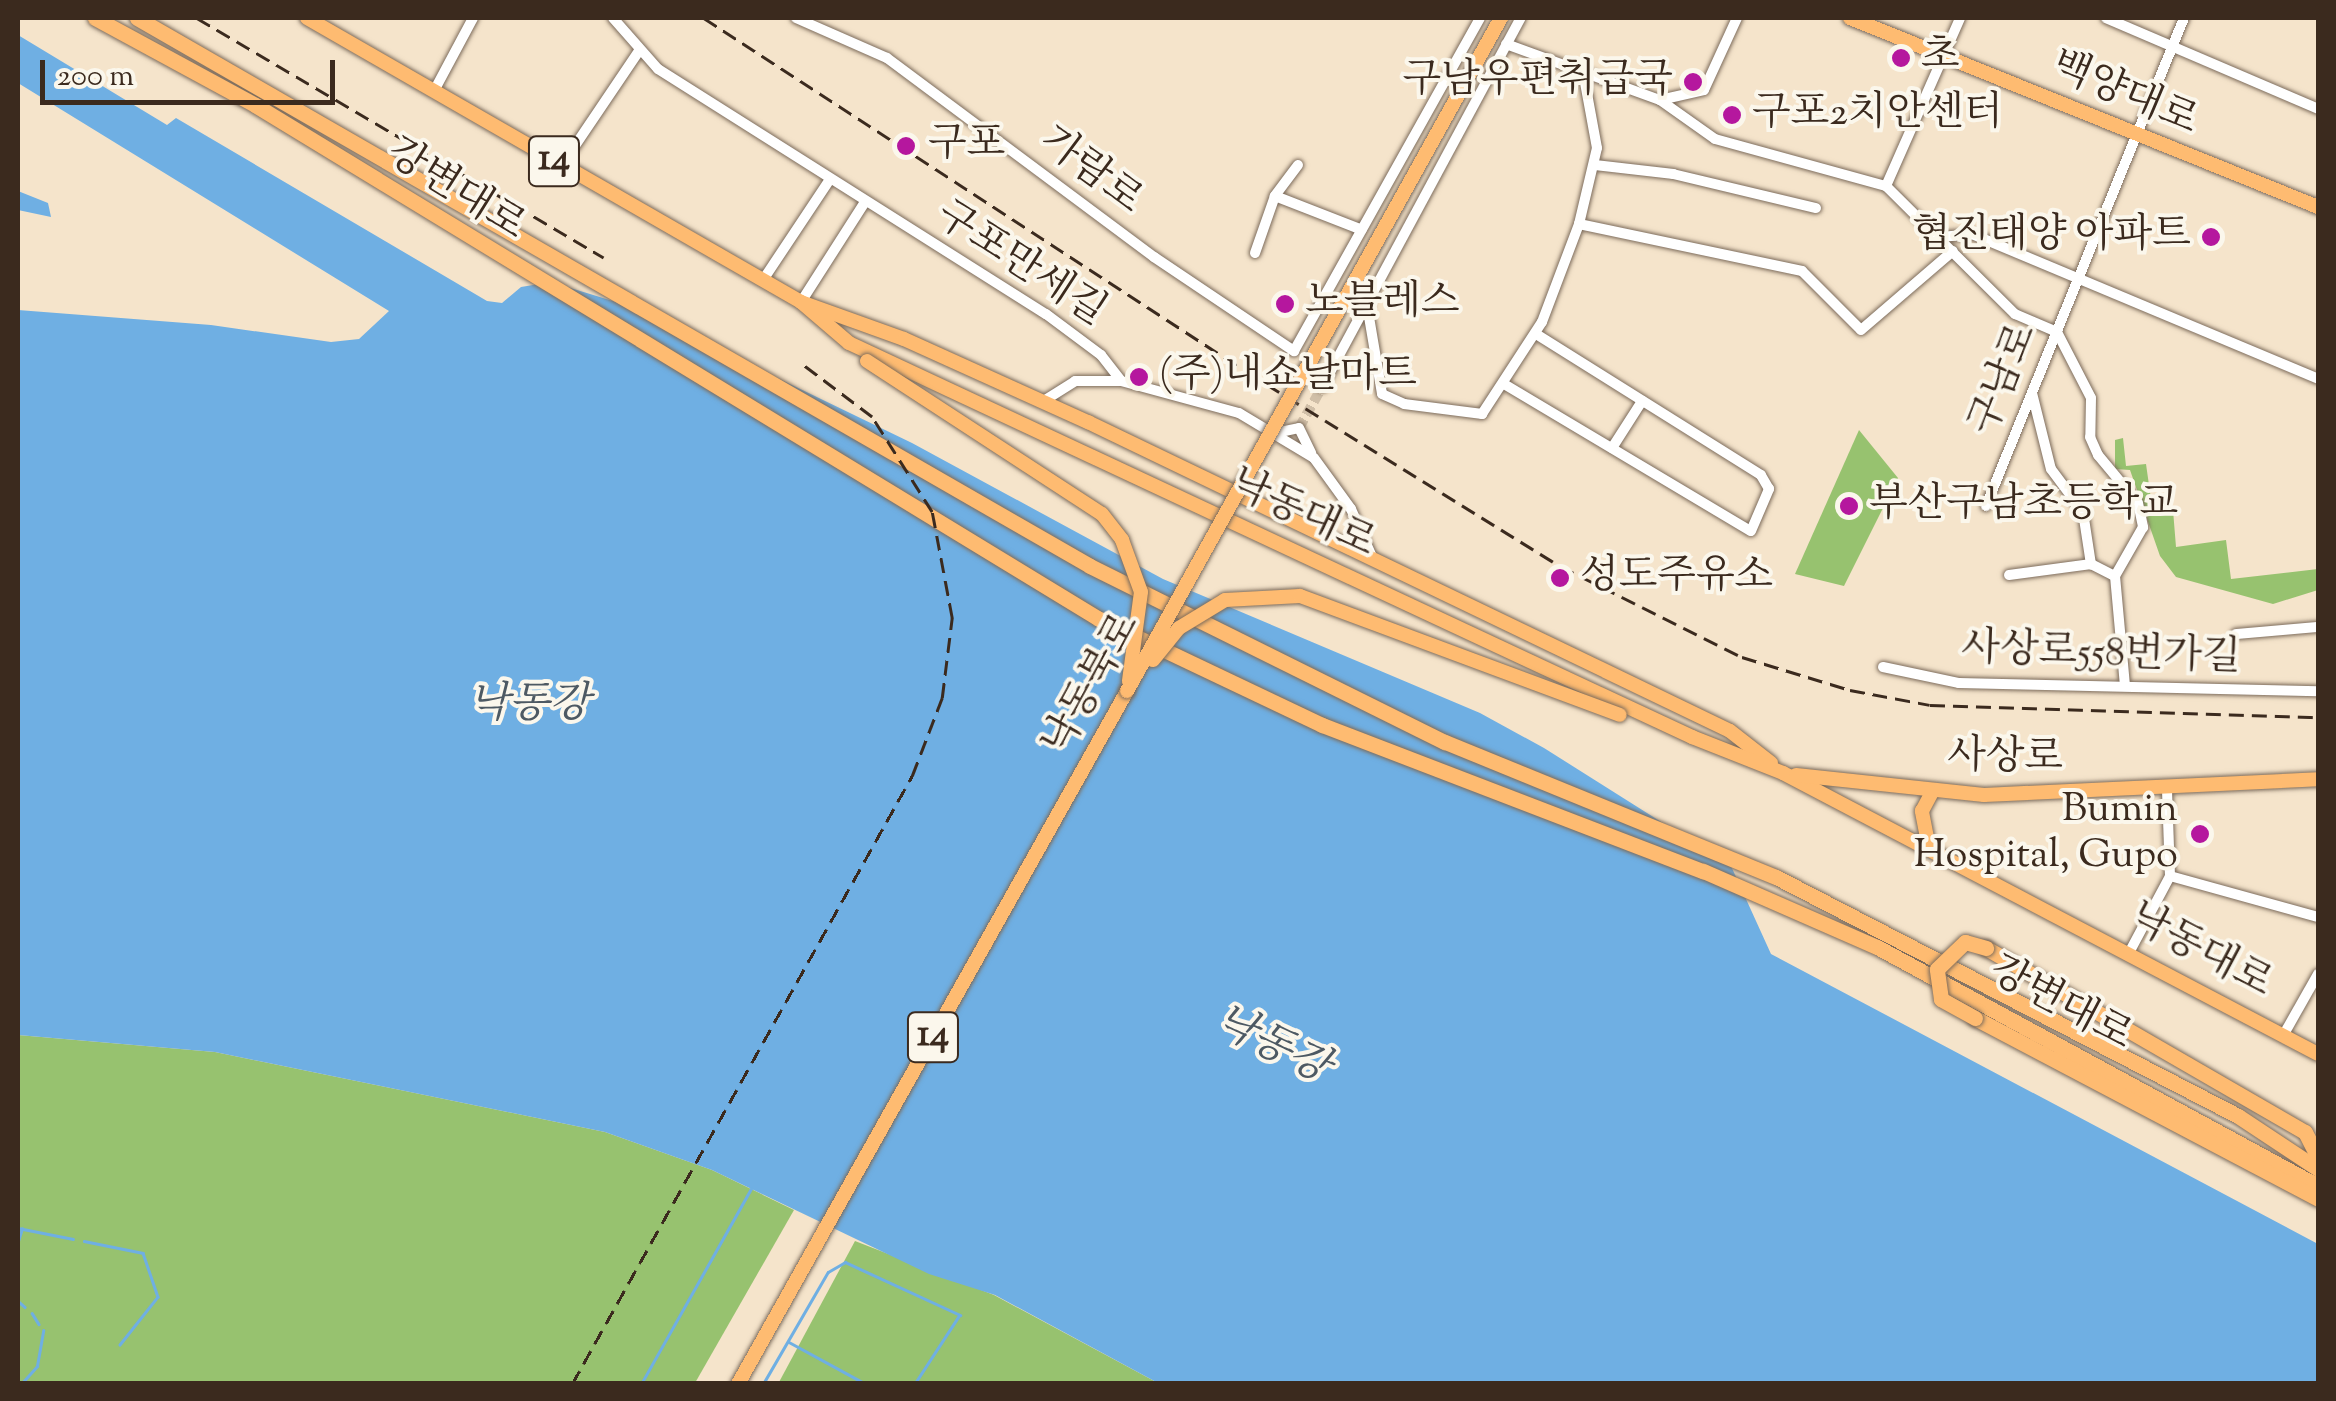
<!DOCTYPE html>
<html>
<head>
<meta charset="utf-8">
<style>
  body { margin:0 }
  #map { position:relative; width:2336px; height:1401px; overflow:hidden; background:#f5e4cb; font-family:"Sorts Mill Goudy","Noto Serif KR",serif }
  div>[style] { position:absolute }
  .green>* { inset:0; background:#97c26f }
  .water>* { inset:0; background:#6fafe3 }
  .stream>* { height:2.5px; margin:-1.25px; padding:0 1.25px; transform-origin:1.25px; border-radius:1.25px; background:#6fafe3 }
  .minor-tunnel>* { height:10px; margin-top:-5px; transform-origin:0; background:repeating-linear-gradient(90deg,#d0bfa8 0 10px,transparent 0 15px) }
  .roads { filter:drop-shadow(0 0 2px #7c6b5b) drop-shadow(0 0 2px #7c6b5b) }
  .minor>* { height:10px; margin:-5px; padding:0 5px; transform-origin:5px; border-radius:5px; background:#fff }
  .major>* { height:14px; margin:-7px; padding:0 7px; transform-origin:7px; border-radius:7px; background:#febb71 }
  .highway>* { height:15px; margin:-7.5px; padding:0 7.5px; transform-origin:7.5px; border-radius:7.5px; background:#febb71 }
  .rail>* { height:2.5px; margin-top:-1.25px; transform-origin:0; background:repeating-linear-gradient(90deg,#3b2a1e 0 15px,transparent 0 23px) }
  .bridges { filter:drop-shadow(0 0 2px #7c6b5b) drop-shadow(0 0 2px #7c6b5b) }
  .major-bridge>* { height:14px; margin:-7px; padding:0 7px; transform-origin:7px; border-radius:7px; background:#febb71 }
  .highway-bridge>* { height:15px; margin:-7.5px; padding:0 7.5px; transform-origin:7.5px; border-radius:7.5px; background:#febb71 }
  .dots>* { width:28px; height:28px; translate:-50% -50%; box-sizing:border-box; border:5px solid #fbf7ec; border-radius:50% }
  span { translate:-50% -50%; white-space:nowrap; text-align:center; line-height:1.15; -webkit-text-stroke:8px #fbf7ec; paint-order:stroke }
  .shield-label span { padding:2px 8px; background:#fbf7ec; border:2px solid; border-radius:8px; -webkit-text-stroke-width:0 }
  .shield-label { font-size:38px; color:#3b2a1e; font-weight:700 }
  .poi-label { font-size:40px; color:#3b2a1e }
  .left { translate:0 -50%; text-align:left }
  .right { translate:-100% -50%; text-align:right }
  .street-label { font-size:40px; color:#3b2a1e }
  .water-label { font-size:42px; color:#4d5963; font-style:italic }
  .frame { position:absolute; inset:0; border:20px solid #3b2a1e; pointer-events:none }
  .scale { position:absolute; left:40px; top:60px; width:295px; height:45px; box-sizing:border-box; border:5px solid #3b2a1e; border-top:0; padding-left:12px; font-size:30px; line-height:35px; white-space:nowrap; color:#3b2a1e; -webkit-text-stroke:8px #fbf7ec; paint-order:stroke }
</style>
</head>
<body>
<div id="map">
  <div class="green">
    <div style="clip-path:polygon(1859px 430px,1898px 478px,1844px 586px,1795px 574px)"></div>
    <div style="clip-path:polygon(2123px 438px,2126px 466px,2146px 464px,2153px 513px,2173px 510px,2176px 547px,2226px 540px,2231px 579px,2318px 569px,2318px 590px,2273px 604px,2176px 577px,2160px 556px,2130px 470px,2115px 469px,2115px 440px)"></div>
    <div style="clip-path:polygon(18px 1035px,215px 1052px,605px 1132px,712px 1170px,794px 1210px,695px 1383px,18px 1383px)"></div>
    <div style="clip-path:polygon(855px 1241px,994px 1295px,1158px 1383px,778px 1384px)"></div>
  </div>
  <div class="water">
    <div style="clip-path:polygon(18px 35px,167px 125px,176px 118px,487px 301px,502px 303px,521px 287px,551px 282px,629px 306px,912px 443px,1163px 579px,1480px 713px,1544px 748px,1731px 866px,1771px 954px,2318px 1244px,2318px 1383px,1158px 1383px,995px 1295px,929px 1274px,712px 1170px,605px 1132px,215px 1052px,18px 1035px,18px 310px,211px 325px,331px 342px,359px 339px,389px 311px,18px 83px)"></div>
    <div style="clip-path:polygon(18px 191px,48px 203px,51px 217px,18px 210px)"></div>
  </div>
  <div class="stream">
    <div style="left:18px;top:1228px;width:56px;rotate:11.3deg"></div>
    <div style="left:18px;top:1241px;width:13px;rotate:-72deg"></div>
    <div style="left:84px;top:1241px;width:60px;rotate:11.5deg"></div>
    <div style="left:143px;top:1253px;width:46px;rotate:71.2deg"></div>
    <div style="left:158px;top:1297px;width:61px;rotate:128.4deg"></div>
    <div style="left:18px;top:1301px;width:9px;rotate:41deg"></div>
    <div style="left:32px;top:1313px;width:13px;rotate:58deg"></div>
    <div style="left:789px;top:1342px;width:88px;rotate:28.6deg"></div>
    <div style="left:21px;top:1384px;width:24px;rotate:-48deg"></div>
    <div style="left:37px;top:1366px;width:36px;rotate:-80deg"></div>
    <div style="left:112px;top:1384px;width:1px;rotate:-90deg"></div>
    <div style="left:641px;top:1384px;width:224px;rotate:-60.6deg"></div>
    <div style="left:763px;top:1384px;width:129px;rotate:-59.9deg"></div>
    <div style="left:828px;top:1272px;width:20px;rotate:-30deg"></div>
    <div style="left:845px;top:1262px;width:127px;rotate:24.7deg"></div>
    <div style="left:960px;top:1315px;width:82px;rotate:123.1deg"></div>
  </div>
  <div class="minor-tunnel">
    <div style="left:1299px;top:428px;width:47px;rotate:-60.7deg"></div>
  </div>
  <div class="roads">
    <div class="minor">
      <div style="left:613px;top:18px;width:68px;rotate:48.6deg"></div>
      <div style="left:658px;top:69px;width:459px;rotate:32.3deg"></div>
      <div style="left:1046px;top:314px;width:69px;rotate:36.7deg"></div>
      <div style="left:1101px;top:355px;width:33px;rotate:52deg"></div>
      <div style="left:796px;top:18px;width:99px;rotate:23.7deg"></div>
      <div style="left:887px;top:58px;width:333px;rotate:36.7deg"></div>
      <div style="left:1154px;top:257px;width:169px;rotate:33.9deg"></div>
      <div style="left:1294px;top:351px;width:381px;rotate:-60.8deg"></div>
      <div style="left:2106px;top:18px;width:231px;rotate:23.2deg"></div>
      <div style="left:1506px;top:44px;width:164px;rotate:20deg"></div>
      <div style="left:1660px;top:100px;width:67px;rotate:35.3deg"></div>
      <div style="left:1715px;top:139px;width:177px;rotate:15.4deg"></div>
      <div style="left:1886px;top:186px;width:182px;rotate:44.8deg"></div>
      <div style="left:2015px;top:314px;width:46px;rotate:23.2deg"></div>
      <div style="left:2057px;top:332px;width:74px;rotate:62.7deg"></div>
      <div style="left:2091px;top:398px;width:39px;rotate:91deg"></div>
      <div style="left:2090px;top:437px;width:20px;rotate:66deg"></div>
      <div style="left:2098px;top:455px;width:62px;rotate:50.2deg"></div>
      <div style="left:2138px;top:503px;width:25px;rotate:78deg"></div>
      <div style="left:2143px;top:527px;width:56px;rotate:119.7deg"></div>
      <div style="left:2115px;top:576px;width:110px;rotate:84.8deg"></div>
      <div style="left:434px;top:91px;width:83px;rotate:-61.9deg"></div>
      <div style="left:1660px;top:100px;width:45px;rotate:-12.8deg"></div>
      <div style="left:1704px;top:90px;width:79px;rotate:-65.4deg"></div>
      <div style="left:562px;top:165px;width:138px;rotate:-56deg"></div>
      <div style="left:1298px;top:165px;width:39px;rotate:127deg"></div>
      <div style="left:1275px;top:196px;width:93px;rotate:21.3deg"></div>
      <div style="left:1595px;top:165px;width:79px;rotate:6.6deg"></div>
      <div style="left:1673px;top:174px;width:147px;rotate:13.4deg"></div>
      <div style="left:1886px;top:186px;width:184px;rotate:-66.2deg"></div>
      <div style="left:1579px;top:224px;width:228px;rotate:11.9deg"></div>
      <div style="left:1802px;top:271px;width:83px;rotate:45deg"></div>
      <div style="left:1861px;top:330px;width:121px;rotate:-40.7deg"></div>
      <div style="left:1940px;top:237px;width:32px;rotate:-5deg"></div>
      <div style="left:1972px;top:234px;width:375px;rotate:22.7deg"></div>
      <div style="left:1255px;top:253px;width:60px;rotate:-70.7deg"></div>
      <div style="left:763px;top:280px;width:118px;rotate:-56.4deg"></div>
      <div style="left:801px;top:302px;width:119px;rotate:-57.4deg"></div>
      <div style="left:1367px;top:305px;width:90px;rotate:80.4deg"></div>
      <div style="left:1382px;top:394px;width:24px;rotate:24deg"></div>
      <div style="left:1404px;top:404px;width:79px;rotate:7.3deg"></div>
      <div style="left:1482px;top:414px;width:110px;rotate:-56.9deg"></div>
      <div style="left:1542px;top:322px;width:105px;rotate:-69.3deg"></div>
      <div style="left:1579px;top:224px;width:78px;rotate:-76.7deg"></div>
      <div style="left:1597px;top:148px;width:72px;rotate:-100.4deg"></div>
      <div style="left:1504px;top:384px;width:287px;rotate:30.8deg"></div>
      <div style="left:1751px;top:531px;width:46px;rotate:-66.8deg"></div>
      <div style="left:1769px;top:489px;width:16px;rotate:-120deg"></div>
      <div style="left:1761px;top:475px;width:266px;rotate:-147.9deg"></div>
      <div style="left:1322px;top:387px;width:419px;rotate:-61.7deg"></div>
      <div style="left:2032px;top:393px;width:78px;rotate:76deg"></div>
      <div style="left:2051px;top:469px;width:54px;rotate:53.3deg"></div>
      <div style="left:2083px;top:512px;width:53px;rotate:81.3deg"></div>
      <div style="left:1042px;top:402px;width:39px;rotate:-32deg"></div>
      <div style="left:1075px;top:381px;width:46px"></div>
      <div style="left:1121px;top:381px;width:122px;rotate:15.2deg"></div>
      <div style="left:1239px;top:413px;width:87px;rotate:31deg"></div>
      <div style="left:1314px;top:458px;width:63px;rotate:54deg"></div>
      <div style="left:1351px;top:509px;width:55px;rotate:66.3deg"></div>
      <div style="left:1280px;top:432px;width:19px;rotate:-12deg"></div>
      <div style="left:1299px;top:428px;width:28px;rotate:64deg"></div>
      <div style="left:1612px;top:448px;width:56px;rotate:-57.4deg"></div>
      <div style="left:1986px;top:506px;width:527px;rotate:-67.92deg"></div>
      <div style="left:2091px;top:564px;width:27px;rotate:27deg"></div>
      <div style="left:2009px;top:575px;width:83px;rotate:-7.6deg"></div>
      <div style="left:2236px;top:634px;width:82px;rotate:-4.9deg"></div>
      <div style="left:1883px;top:667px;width:78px;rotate:11.9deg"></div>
      <div style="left:1959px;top:683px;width:359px;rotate:1.3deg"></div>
      <div style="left:2170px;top:876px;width:154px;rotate:15.5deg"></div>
      <div style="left:2130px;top:951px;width:85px;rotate:-61.9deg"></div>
      <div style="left:2170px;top:876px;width:87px;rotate:-92deg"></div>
      <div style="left:2284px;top:1034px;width:69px;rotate:-60.5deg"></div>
    </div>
    <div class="major">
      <div style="left:307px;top:18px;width:570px;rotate:29.89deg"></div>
      <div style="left:801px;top:302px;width:109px;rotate:19.8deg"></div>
      <div style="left:904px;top:339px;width:202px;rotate:24.3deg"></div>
      <div style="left:1088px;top:422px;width:712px;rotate:25.7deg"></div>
      <div style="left:1730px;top:731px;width:52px;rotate:38deg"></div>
      <div style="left:1850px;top:18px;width:505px;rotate:21.99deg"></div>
      <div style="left:801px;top:302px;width:63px;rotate:40.5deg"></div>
      <div style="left:849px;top:343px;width:931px;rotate:25.05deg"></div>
      <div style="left:1692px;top:737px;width:98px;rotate:21.6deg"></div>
      <div style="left:1783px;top:773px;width:604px;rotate:27.71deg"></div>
      <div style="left:1796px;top:775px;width:189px;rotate:6.1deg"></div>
      <div style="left:1984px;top:795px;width:334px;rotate:-2.7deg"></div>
      <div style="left:1929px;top:848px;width:38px;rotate:-101deg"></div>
      <div style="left:1922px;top:811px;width:21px;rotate:-62deg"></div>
      <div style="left:738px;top:1384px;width:795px;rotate:-60.69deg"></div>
    </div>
    <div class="highway">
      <div style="left:95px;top:18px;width:182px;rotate:28.5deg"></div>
      <div style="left:255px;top:105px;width:988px;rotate:31.34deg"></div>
      <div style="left:1099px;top:619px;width:247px;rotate:25.4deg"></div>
      <div style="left:1322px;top:725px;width:408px;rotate:21deg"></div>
      <div style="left:1703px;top:871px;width:190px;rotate:23.6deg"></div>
      <div style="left:1877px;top:947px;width:502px;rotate:28.46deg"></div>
      <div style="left:137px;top:18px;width:1099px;rotate:29.9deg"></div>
      <div style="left:1090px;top:566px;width:396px;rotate:26.4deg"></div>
      <div style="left:1445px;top:742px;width:357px;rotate:22.2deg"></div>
      <div style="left:1776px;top:877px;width:520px;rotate:27.35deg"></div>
      <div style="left:2238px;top:1116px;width:96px;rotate:33.5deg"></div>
      <div style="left:1986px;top:948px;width:368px;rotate:30deg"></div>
      <div style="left:2305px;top:1132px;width:29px;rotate:63deg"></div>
      <div style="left:1975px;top:1018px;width:388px;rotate:27.8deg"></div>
    </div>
  </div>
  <div class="rail">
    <div style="left:197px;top:18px;width:472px;rotate:30.5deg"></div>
    <div style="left:704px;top:18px;width:648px;rotate:33.1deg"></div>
    <div style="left:1247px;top:372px;width:368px;rotate:31.8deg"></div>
    <div style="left:1560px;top:566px;width:203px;rotate:26.6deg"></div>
    <div style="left:1742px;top:657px;width:113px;rotate:17deg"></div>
    <div style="left:1850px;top:690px;width:81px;rotate:10.6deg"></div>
    <div style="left:1930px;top:705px;width:388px;rotate:1.8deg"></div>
    <div style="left:572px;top:1384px;width:697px;rotate:-60.79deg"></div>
    <div style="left:912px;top:776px;width:84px;rotate:-69deg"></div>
    <div style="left:942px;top:698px;width:81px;rotate:-82.9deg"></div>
    <div style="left:952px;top:618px;width:108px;rotate:-100.7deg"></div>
    <div style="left:932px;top:512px;width:112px;rotate:-122.3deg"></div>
    <div style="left:872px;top:417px;width:86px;rotate:-143deg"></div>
  </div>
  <div class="bridges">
    <div class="major-bridge">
      <div style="left:867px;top:361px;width:280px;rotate:33.1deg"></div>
      <div style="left:1102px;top:514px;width:33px;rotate:52deg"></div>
      <div style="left:1122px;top:540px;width:55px;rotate:69.9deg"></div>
      <div style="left:1141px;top:592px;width:90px;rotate:97.7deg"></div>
      <div style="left:1153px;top:660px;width:41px;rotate:-50.9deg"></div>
      <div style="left:1179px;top:628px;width:54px;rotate:-31.3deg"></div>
      <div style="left:1225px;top:600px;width:75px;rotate:-3.1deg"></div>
      <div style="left:1300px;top:596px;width:341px;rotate:20.4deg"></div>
      <div style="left:1127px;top:691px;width:770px;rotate:-60.94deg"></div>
    </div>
    <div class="highway-bridge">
      <div style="left:1975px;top:1018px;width:39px;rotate:-151deg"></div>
      <div style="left:1941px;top:999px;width:30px;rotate:-98deg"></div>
      <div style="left:1937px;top:969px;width:39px;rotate:-44deg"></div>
      <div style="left:1965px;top:942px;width:22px;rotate:16deg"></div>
    </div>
  </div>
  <div class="dots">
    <div style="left:1901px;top:58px;background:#b5179e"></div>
    <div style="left:1693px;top:82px;background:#b5179e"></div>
    <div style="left:1732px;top:115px;background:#b5179e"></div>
    <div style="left:906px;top:146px;background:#b5179e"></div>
    <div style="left:2211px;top:237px;background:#b5179e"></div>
    <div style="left:1285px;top:304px;background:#b5179e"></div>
    <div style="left:1139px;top:377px;background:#b5179e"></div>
    <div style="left:1849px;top:506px;background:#b5179e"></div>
    <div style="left:1560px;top:578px;background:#b5179e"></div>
    <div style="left:2200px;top:834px;background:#b5179e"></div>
  </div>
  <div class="shield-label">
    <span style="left:554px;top:161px">14</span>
    <span style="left:933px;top:1037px">14</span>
  </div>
  <div class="poi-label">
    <span class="left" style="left:1921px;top:58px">초</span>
    <span class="right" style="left:1673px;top:82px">구남우편취급국</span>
    <span class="left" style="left:1752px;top:115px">구포2치안센터</span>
    <span class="left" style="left:928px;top:146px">구포</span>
    <span class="right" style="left:2191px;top:237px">협진태양 아파트</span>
    <span class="left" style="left:1305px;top:304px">노블레스</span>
    <span class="left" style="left:1159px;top:377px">(주)내쇼날마트</span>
    <span class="left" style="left:1869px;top:506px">부산구남초등학교</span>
    <span class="left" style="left:1580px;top:578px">성도주유소</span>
    <span class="right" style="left:2178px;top:834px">Bumin<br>Hospital, Gupo</span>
  </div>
  <div class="street-label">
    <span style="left:2124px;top:95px;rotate:23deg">백양대로</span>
    <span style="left:1090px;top:172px;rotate:37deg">가람로</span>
    <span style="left:455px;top:191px;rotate:32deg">강변대로</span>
    <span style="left:1020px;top:265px;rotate:33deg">구포만세길</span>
    <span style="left:2005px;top:380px;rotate:-68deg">구남로</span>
    <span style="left:1302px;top:515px;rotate:25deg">낙동대로</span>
    <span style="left:2101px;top:655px;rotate:2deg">사상로558번가길</span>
    <span style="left:1093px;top:685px;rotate:-61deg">낙동북로</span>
    <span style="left:2005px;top:759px;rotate:1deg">사상로</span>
    <span style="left:2200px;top:952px;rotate:28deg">낙동대로</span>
    <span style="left:2060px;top:1005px;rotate:28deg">강변대로</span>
  </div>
  <div class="water-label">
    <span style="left:529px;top:706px">낙동강</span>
    <span style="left:1271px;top:1046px;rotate:26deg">낙동강</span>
  </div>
  <div class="frame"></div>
  <div class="scale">200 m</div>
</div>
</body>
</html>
